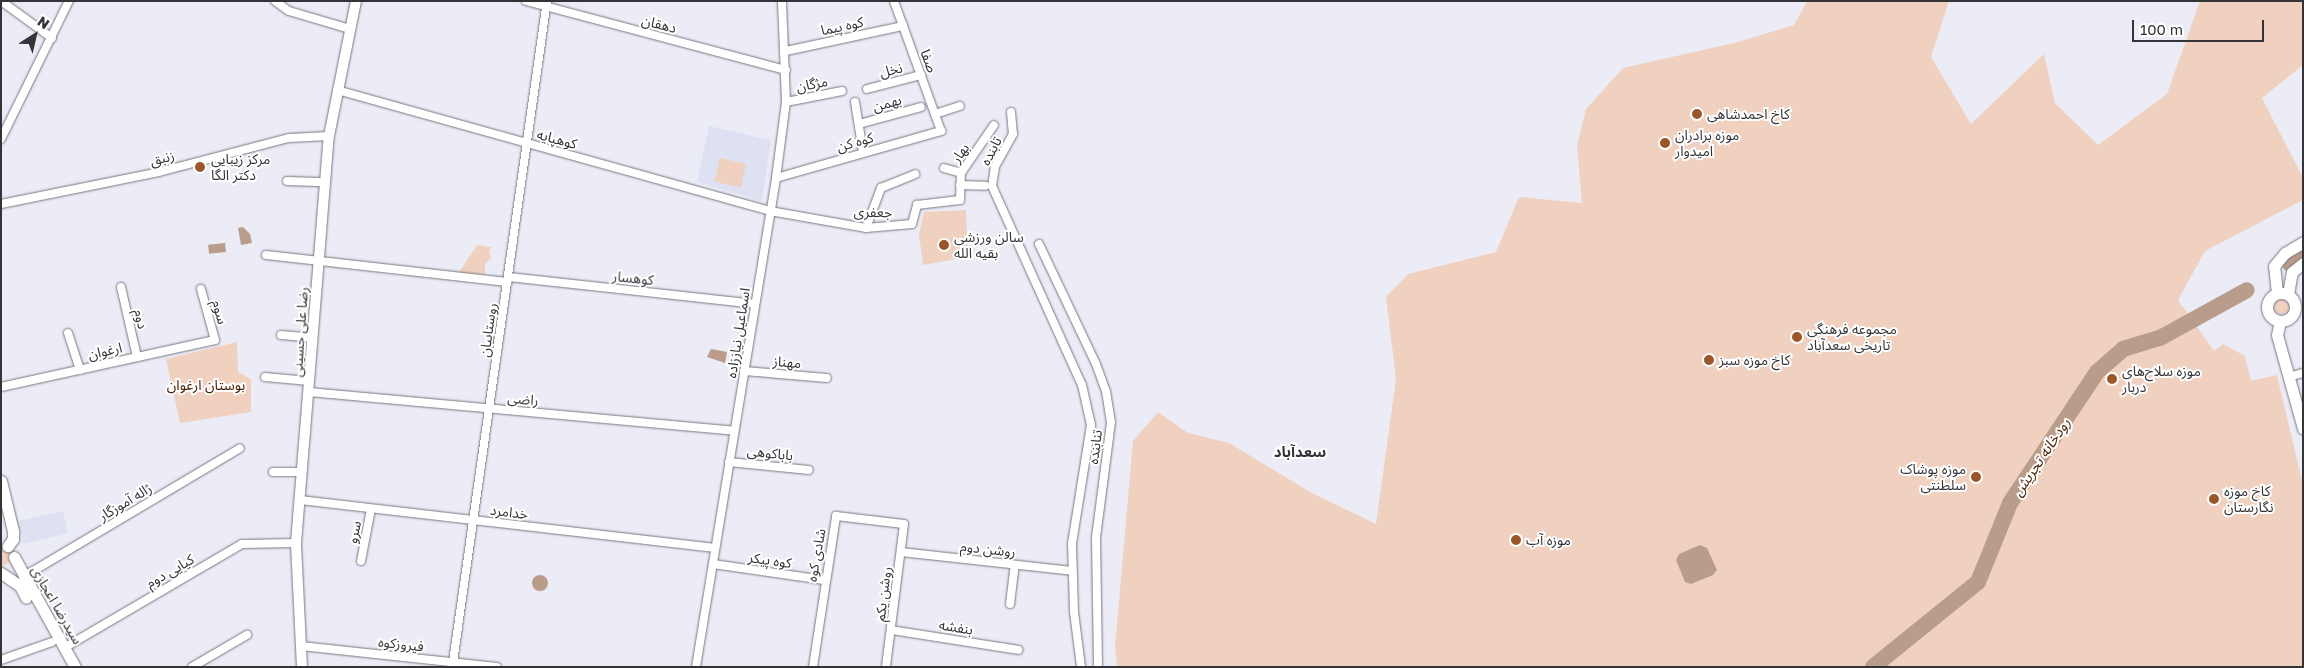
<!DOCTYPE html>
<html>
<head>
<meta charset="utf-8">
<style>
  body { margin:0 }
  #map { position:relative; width:2304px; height:668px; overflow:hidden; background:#ebecf6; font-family:"Golos Text","Noto Sans Arabic",sans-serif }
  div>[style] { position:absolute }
  .built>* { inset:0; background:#dee1f2; transform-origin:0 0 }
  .green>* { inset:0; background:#f0d1c0; transform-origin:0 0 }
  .round { border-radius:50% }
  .water>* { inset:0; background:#ba9c8b; transform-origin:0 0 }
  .river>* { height:16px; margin:-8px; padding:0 8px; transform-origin:8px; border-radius:8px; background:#ba9c8b }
  .roads { filter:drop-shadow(0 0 1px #767780) drop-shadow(0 0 1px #767780) }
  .minor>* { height:8px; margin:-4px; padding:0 4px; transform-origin:4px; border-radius:4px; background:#fff }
  .tertiary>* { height:10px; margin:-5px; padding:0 5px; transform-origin:5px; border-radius:5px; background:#fff }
  .secondary>* { height:11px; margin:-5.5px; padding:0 5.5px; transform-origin:5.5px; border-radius:5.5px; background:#fff }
  .secondary>.ring { margin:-5.5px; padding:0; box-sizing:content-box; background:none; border:11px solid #fff; border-radius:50% }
  .dots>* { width:14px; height:14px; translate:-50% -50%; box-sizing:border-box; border:2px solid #fff; border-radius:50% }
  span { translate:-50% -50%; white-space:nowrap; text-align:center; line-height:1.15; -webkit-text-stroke:4px #fff; paint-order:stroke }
  .street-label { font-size:14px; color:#333438 }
  .poi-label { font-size:14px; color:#333438 }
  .left { translate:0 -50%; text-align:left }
  .right { translate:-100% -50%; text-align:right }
  .park-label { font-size:14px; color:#482002 }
  .neighbourhood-label { font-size:15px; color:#333438; font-weight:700 }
  .water-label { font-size:15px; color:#51270a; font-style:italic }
  .frame { position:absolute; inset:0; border:2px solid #333438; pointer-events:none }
  .north { position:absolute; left:10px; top:10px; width:50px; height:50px; -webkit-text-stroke:4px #fff; paint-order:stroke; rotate:35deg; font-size:14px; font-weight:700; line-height:20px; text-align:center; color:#333438 }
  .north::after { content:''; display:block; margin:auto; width:18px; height:22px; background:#333438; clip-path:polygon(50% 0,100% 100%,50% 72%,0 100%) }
  .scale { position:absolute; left:2132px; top:20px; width:132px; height:22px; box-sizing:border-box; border:2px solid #333438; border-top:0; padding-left:6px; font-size:15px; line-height:18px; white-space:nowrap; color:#333438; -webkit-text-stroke:4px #fff; paint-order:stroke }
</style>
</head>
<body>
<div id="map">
  <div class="built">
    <div style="clip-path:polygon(709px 126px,771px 140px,762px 201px,697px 182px)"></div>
    <div style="left:63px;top:511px;width:23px;height:46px;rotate:77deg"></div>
  </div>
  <div class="green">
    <div style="clip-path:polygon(1807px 1px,1949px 1px,1931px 57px,1971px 124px,2044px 54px,2055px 103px,2098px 145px,2167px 94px,2200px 1px,2303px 1px,2303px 65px,2262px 98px,2303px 178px,2303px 200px,2205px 251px,2178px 300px,2214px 351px,2223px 344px,2245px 356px,2251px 381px,2277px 375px,2303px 485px,2303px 667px,1117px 667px,1115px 647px,1133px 441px,1158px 412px,1188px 433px,1229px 443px,1310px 492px,1376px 524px,1396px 379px,1386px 297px,1408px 274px,1496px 252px,1519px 197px,1582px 203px,1577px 145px,1586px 109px,1623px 68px,1734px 43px,1794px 25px)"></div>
    <div style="left:720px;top:158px;width:27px;height:24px;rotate:13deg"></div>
    <div style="clip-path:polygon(966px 210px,968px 257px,923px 265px,919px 234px,924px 212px)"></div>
    <div style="clip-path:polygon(477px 245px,491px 247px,489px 254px,492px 257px,485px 264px,485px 274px,456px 277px)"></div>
    <div class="round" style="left:2274px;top:298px;width:16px;height:16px"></div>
    <div style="clip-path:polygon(237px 342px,238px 372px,251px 379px,251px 412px,180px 423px,166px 359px)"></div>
    <div style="clip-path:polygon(1px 546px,9px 550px,12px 560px,1px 568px)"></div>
  </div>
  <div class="water">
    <div style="clip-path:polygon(243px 227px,250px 234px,252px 243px,241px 245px,238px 228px)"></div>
    <div style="left:225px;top:243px;width:9px;height:17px;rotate:84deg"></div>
    <div style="clip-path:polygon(711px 349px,727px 352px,725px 363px,707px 357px)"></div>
    <div style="clip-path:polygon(1700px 545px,1707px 548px,1717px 570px,1713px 575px,1691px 584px,1685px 582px,1676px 560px,1679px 554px)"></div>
    <div class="round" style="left:532px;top:575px;width:16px;height:16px"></div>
  </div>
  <div class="river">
    <div style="left:2290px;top:264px;width:15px;rotate:-32deg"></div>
    <div style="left:1873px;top:667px;width:135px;rotate:-39deg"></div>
    <div style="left:1978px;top:582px;width:85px;rotate:-67.9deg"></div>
    <div style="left:2010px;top:503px;width:157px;rotate:-56.4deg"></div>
    <div style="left:2097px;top:372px;width:35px;rotate:-41deg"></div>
    <div style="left:2123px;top:349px;width:39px;rotate:-17deg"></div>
    <div style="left:2160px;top:338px;width:99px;rotate:-28.9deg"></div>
  </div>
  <div class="roads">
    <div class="minor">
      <div style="left:1px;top:1px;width:63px;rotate:36deg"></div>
      <div style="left:275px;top:1px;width:17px;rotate:36deg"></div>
      <div style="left:289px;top:11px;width:64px;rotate:16.4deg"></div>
      <div style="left:526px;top:1px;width:269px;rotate:14.9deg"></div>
      <div style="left:786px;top:51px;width:120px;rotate:-12.1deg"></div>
      <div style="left:867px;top:89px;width:56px;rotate:-14.5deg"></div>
      <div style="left:337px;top:90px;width:450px;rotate:15.6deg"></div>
      <div style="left:770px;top:211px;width:97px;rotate:10deg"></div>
      <div style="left:866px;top:228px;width:46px;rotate:-5deg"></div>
      <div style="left:912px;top:224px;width:20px;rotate:-75deg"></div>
      <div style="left:917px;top:205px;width:43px;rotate:-6.6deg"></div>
      <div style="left:960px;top:200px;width:27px;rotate:-88deg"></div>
      <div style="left:961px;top:173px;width:58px;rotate:-55.5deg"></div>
      <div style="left:786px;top:102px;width:57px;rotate:-11.1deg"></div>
      <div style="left:855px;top:102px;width:51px;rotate:80.9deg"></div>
      <div style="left:1011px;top:112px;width:22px;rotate:85deg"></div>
      <div style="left:1013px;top:134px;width:38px;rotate:119deg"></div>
      <div style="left:995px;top:167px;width:19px;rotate:99deg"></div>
      <div style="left:992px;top:186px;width:218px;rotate:65.7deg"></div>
      <div style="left:1082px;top:385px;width:41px;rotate:77.3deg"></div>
      <div style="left:1091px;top:425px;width:121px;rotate:99.1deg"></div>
      <div style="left:1072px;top:544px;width:68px;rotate:88.3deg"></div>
      <div style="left:1074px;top:612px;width:55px;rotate:82.7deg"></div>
      <div style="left:935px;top:114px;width:26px;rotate:-18deg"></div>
      <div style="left:859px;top:124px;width:64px;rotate:-15.3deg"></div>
      <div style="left:1px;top:139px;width:154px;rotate:-63.8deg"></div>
      <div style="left:944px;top:168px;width:18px;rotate:16deg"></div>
      <div style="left:776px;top:178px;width:172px;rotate:-15.9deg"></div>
      <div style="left:941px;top:131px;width:138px;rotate:-109.9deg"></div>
      <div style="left:287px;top:181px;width:38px;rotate:2deg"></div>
      <div style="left:960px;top:185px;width:25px;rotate:2deg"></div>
      <div style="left:1px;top:204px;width:161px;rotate:-11.4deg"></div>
      <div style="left:159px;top:172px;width:134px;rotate:-14.7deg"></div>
      <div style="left:289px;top:138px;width:40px;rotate:-2.9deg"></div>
      <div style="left:866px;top:228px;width:43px;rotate:-69.4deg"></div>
      <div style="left:881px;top:188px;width:37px;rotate:-22deg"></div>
      <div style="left:1039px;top:244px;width:133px;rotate:64.6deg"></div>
      <div style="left:1096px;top:364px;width:29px;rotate:70deg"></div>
      <div style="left:1106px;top:391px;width:31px;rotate:81deg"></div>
      <div style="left:1111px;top:422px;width:117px;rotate:97.4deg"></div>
      <div style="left:1096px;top:538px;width:129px;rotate:89.1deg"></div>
      <div style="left:266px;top:255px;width:243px;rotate:6.4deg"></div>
      <div style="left:508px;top:277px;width:248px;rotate:6.2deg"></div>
      <div style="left:121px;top:287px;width:72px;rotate:77.1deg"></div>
      <div style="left:68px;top:333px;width:39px;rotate:72deg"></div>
      <div style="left:281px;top:335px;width:32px;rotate:5deg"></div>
      <div style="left:744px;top:371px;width:83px;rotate:4.8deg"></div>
      <div style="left:265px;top:377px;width:44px;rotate:5.2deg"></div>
      <div style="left:2288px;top:377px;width:16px;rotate:-15deg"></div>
      <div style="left:1px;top:387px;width:219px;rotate:-12.4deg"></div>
      <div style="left:215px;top:340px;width:53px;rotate:-105.4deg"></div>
      <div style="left:309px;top:392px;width:427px;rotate:5.2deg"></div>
      <div style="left:729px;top:462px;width:80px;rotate:5.7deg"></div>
      <div style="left:273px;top:472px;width:29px"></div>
      <div style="left:300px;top:500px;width:418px;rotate:6.6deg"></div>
      <div style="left:901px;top:552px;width:172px;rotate:6.3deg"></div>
      <div style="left:361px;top:561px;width:53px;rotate:-79.1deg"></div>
      <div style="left:713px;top:564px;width:112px;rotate:8.2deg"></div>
      <div style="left:23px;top:577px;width:252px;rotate:-30.7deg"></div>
      <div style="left:1010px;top:604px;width:39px;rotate:-83deg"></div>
      <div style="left:891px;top:630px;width:129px;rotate:8.9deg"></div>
      <div style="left:301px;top:646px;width:197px;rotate:6.1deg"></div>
      <div style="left:64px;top:648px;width:206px;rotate:-30.3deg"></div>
      <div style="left:242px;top:544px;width:54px;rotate:-1.1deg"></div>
      <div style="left:1px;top:660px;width:54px;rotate:-19.4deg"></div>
      <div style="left:453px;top:662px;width:668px;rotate:-81.91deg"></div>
      <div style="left:192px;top:667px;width:64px;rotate:-30.2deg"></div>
      <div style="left:696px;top:667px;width:496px;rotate:-80.7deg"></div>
      <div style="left:776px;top:178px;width:77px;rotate:-82.5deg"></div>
      <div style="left:786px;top:102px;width:101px;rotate:-92.3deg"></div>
      <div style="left:813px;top:667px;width:153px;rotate:-81.3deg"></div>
      <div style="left:836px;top:516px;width:68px;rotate:6.7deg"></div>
      <div style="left:904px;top:524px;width:144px;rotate:97.2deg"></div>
    </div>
    <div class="tertiary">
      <div style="left:302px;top:667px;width:124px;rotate:-92.8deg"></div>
      <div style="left:296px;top:543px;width:408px;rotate:-85.4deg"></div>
      <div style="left:329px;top:136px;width:138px;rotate:-78.7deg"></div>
    </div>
    <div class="secondary">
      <div class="ring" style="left:2267px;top:293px;width:17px;height:17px"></div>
      <div style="left:2277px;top:293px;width:27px;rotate:-96deg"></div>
      <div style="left:2274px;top:266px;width:17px;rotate:-50deg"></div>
      <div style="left:2285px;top:253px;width:21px;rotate:-31deg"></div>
      <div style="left:2288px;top:294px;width:22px;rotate:-80deg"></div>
      <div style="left:2292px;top:272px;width:14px;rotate:-39deg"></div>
      <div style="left:2280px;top:321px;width:14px;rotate:102deg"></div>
      <div style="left:2277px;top:335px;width:97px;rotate:74.4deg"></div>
      <div style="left:1px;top:481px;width:51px;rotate:76.5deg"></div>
      <div style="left:13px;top:531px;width:8px;rotate:90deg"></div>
      <div style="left:13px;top:539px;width:9px;rotate:126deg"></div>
      <div style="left:14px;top:557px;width:126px;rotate:61deg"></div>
      <div style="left:1px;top:573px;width:23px;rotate:34deg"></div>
      <div style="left:20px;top:586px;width:13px;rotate:63deg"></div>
    </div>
  </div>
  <div class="dots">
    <div style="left:1697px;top:114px;background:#9a5529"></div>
    <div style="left:1665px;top:143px;background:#9a5529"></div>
    <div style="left:200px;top:167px;background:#9a5529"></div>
    <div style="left:944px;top:245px;background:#9a5529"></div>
    <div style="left:1797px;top:337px;background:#9a5529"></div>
    <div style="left:1709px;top:360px;background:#9a5529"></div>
    <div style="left:2112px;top:379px;background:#9a5529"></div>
    <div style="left:1976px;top:477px;background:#9a5529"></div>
    <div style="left:2214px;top:499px;background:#9a5529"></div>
    <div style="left:1516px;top:540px;background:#9a5529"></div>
  </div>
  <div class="street-label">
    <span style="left:659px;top:24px;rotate:14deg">دهقان</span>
    <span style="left:842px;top:26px;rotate:-12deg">کوه پیما</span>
    <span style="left:929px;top:61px;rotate:69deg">صفا</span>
    <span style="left:891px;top:70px;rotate:-14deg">نخل</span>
    <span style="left:812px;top:84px;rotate:-11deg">مژگان</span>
    <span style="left:887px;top:103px;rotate:-16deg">بهمن</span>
    <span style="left:557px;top:139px;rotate:15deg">کوهپایه</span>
    <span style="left:855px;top:142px;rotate:-16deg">کوه کن</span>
    <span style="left:991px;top:151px;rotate:-63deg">تابنده</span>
    <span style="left:960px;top:153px;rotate:-55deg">بهار</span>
    <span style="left:162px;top:158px;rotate:-14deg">زنبق</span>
    <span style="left:873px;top:212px;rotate:1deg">جعفری</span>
    <span style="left:633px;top:278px;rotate:6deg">کوهسار</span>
    <span style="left:220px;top:312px;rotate:75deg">سوم</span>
    <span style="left:141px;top:319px;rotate:77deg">دوم</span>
    <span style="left:488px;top:330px;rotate:-82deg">روستاییان</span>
    <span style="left:300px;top:332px;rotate:-86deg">رضا علی حسینی</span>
    <span style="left:738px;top:333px;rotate:-81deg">اسماعیل نیاززاده</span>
    <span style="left:105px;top:351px;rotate:-13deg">ارغوان</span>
    <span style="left:787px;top:362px;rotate:5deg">مهناز</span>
    <span style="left:523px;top:399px;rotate:5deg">راضی</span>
    <span style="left:1095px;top:447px;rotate:-83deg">تنابنده</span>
    <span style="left:770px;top:453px;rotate:6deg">باباکوهی</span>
    <span style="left:125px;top:502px;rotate:-31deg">ژاله آموزگار</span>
    <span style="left:509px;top:512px;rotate:7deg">خدامرد</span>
    <span style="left:354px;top:532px;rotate:-78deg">سرو</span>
    <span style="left:988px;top:549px;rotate:6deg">روشن دوم</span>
    <span style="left:816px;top:555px;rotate:-80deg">شادی کوه</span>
    <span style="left:770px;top:560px;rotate:8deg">کوه پیکر</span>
    <span style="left:170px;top:571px;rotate:-30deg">کیایی دوم</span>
    <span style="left:883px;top:594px;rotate:-83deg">روشن یکم</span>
    <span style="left:57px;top:605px;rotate:60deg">سیدرضا اعجازی</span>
    <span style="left:956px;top:627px;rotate:9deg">بنفشه</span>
    <span style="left:401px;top:644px;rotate:6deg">فیروزکوه</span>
  </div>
  <div class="poi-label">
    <span class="left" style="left:1707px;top:114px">کاخ احمدشاهی</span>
    <span class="left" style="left:1675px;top:143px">موزه برادران<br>امیدوار</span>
    <span class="left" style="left:211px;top:167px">مرکز زیبایی<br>دکتر الگا</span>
    <span class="left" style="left:954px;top:245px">سالن ورزشی<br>بقیه الله</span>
    <span class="left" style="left:1807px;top:337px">مجموعه فرهنگی<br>تاریخی سعدآباد</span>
    <span class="left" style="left:1719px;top:360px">کاخ موزه سبز</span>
    <span class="left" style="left:2122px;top:379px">موزه سلاح‌های<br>دربار</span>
    <span class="right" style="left:1966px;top:477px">موزه پوشاک<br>سلطنتی</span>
    <span class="left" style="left:2224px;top:499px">کاخ موزه<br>نگارستان</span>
    <span class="left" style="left:1526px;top:540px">موزه آب</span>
  </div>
  <div class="park-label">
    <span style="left:206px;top:385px">بوستان ارغوان</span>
  </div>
  <div class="neighbourhood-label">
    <span style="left:1300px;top:452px">سعدآباد</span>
  </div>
  <div class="water-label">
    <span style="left:2041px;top:457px;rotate:-56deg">رودخانه تجریش</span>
  </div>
  <div class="frame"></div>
  <div class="north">N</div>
  <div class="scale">100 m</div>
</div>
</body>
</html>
